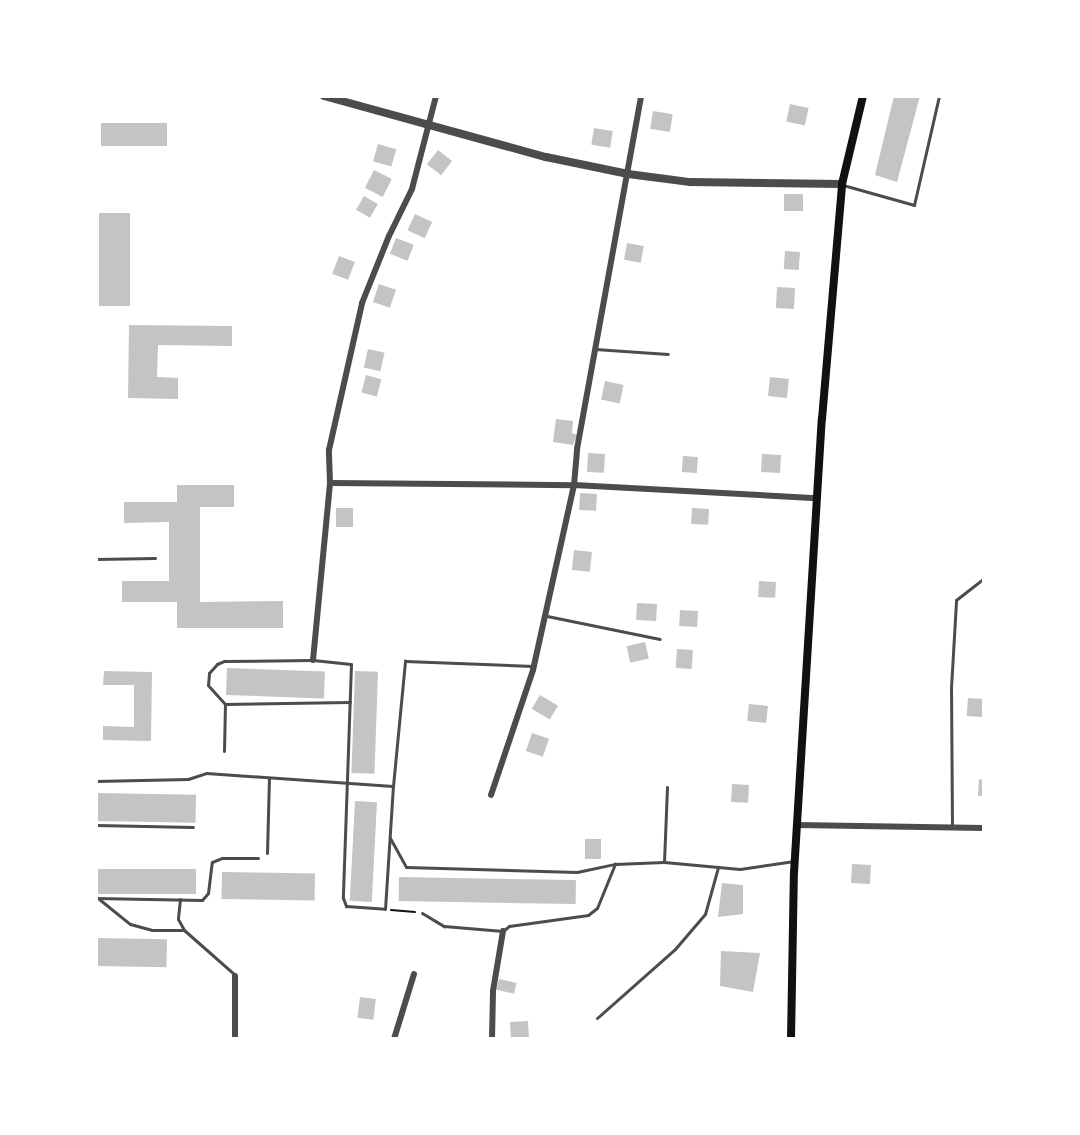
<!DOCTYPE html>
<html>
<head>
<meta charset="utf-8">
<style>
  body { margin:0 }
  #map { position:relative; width:1080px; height:1135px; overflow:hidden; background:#fff; font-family:"Playfair Display",serif }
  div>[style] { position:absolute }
  .building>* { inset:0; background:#c4c4c4; transform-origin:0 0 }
  .path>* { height:2px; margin:-1px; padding:0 1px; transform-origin:1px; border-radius:1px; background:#111 }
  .service>* { height:3px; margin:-1.5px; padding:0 1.5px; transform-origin:1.5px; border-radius:1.5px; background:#4c4c4c }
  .minor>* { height:6px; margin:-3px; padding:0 3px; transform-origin:3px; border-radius:3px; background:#4c4c4c }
  .tertiary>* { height:8px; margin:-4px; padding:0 4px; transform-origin:4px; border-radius:4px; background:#4c4c4c }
  .secondary>* { height:8px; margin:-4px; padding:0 4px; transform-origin:4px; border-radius:4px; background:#111 }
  span { translate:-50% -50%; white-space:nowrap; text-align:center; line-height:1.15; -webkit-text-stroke:5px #fff; paint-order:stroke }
  .frame { position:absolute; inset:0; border:98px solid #fff; pointer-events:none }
</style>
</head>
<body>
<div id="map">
  <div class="building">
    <div style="clip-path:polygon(894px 96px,920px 96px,897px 182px,875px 175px)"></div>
    <div style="left:790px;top:104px;width:19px;height:18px;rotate:12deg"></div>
    <div style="left:653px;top:111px;width:20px;height:18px;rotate:9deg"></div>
    <div style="left:167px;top:123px;width:23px;height:66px;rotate:90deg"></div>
    <div style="left:594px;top:128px;width:19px;height:17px;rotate:9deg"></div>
    <div style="left:378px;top:144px;width:19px;height:18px;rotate:16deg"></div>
    <div style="left:438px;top:150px;width:18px;height:18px;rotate:38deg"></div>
    <div style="left:374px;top:170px;width:20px;height:20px;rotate:27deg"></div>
    <div style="left:784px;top:194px;width:19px;height:17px"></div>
    <div style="left:364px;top:196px;width:16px;height:16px;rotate:30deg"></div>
    <div style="left:99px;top:213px;width:31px;height:93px"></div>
    <div style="left:415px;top:214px;width:19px;height:18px;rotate:25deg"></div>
    <div style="left:396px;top:238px;width:19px;height:17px;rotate:21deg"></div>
    <div style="left:627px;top:243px;width:17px;height:17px;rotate:10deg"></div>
    <div style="left:785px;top:251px;width:15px;height:18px;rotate:4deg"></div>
    <div style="left:339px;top:256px;width:17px;height:19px;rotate:21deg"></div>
    <div style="left:379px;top:284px;width:18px;height:19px;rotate:19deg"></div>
    <div style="left:777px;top:287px;width:18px;height:21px;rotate:3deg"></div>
    <div style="clip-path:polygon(129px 325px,232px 326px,232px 346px,158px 345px,157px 377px,178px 378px,178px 399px,128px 398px)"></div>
    <div style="left:368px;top:349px;width:17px;height:19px;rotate:13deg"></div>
    <div style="left:366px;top:375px;width:16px;height:18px;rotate:15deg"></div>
    <div style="left:770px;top:377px;width:19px;height:19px;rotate:6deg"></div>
    <div style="left:605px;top:381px;width:19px;height:19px;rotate:12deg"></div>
    <div style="clip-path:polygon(556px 419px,573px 421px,572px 433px,577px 435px,573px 445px,553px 442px)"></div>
    <div style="left:588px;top:453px;width:17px;height:19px;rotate:3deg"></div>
    <div style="left:762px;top:454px;width:19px;height:18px;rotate:3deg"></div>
    <div style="left:683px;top:456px;width:15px;height:16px;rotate:4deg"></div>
    <div style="clip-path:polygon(177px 485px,234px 485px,234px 507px,200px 507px,200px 602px,283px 601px,283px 628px,177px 628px,177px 602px,122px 602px,122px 581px,169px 581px,169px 522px,124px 523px,124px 502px,177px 502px)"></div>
    <div style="left:580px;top:493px;width:17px;height:17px;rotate:3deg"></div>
    <div style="left:336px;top:508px;width:17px;height:19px"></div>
    <div style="left:692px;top:508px;width:17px;height:16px;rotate:3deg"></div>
    <div style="left:574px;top:550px;width:18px;height:20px;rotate:6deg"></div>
    <div style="left:759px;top:581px;width:17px;height:16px;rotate:3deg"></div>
    <div style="left:637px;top:603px;width:20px;height:17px;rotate:3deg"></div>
    <div style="left:680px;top:610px;width:18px;height:16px;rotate:3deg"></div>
    <div style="left:645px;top:642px;width:17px;height:19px;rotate:77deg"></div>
    <div style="left:677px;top:649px;width:16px;height:19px;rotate:4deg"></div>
    <div style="left:227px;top:668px;width:98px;height:27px;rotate:2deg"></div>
    <div style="clip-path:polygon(104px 671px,152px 672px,151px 741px,103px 740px,103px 726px,134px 727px,134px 685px,103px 685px)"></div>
    <div style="left:355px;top:671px;width:23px;height:102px;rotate:2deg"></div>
    <div style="left:540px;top:695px;width:21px;height:16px;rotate:31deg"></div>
    <div style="left:968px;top:698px;width:16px;height:18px;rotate:4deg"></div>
    <div style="left:749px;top:704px;width:19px;height:17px;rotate:6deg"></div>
    <div style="left:532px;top:733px;width:18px;height:19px;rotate:19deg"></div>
    <div style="clip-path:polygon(979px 779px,984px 780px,984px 796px,978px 796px)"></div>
    <div style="left:732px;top:784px;width:17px;height:18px;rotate:3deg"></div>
    <div style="left:97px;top:793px;width:99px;height:28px;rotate:1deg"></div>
    <div style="left:355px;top:801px;width:22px;height:100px;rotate:3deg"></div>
    <div style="left:585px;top:839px;width:16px;height:20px"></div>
    <div style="left:852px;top:864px;width:19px;height:19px;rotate:3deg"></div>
    <div style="left:196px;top:869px;width:25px;height:100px;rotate:90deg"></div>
    <div style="left:222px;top:872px;width:93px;height:27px;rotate:1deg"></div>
    <div style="left:399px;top:877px;width:177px;height:24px;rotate:1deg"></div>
    <div style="clip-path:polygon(722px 883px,743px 885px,743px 914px,718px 917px)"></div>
    <div style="left:96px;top:938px;width:71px;height:28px;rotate:1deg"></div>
    <div style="clip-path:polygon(721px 951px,760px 953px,753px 992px,720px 986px)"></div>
    <div style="left:499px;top:979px;width:18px;height:11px;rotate:13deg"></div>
    <div style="left:360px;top:997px;width:16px;height:21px;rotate:7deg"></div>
    <div style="left:528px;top:1021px;width:18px;height:18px;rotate:87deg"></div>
  </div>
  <div class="path">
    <div style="left:391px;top:910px;width:24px;rotate:5deg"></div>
  </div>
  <div class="service">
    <div style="left:843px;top:185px;width:74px;rotate:15.7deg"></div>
    <div style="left:914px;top:205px;width:112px;rotate:-77.1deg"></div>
    <div style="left:595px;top:349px;width:73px;rotate:3.9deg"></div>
    <div style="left:96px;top:559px;width:59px;rotate:-1deg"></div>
    <div style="left:547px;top:616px;width:115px;rotate:11.5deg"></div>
    <div style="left:225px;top:704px;width:25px;rotate:-132deg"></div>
    <div style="left:208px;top:685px;width:12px;rotate:-85deg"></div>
    <div style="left:209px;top:673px;width:12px;rotate:-48deg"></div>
    <div style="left:217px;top:664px;width:8px;rotate:-23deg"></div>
    <div style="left:224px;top:661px;width:89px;rotate:-0.6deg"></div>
    <div style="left:313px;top:660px;width:38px;rotate:6deg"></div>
    <div style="left:351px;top:664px;width:234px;rotate:92deg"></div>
    <div style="left:343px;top:898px;width:9px;rotate:69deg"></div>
    <div style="left:346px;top:906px;width:39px;rotate:4deg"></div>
    <div style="left:385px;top:909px;width:123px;rotate:-86.3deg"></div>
    <div style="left:393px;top:786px;width:126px;rotate:-84.5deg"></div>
    <div style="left:405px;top:661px;width:128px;rotate:2.2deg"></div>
    <div style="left:224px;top:751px;width:47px;rotate:-88.8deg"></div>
    <div style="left:225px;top:704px;width:125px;rotate:-0.9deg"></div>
    <div style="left:96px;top:781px;width:92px;rotate:-1.2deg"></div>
    <div style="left:188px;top:779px;width:19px;rotate:-18deg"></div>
    <div style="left:206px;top:773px;width:187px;rotate:4deg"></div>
    <div style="left:96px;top:825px;width:97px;rotate:1.2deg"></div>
    <div style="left:952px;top:827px;width:139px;rotate:-90.4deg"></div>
    <div style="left:951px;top:688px;width:88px;rotate:-86.7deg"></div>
    <div style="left:956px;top:600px;width:36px;rotate:-38deg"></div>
    <div style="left:390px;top:838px;width:33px;rotate:61deg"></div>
    <div style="left:406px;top:867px;width:171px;rotate:1.7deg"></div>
    <div style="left:577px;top:872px;width:39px;rotate:-12deg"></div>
    <div style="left:615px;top:864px;width:49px;rotate:-2.3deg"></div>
    <div style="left:664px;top:862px;width:76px;rotate:5.3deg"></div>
    <div style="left:740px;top:869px;width:55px;rotate:-8.4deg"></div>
    <div style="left:267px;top:853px;width:75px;rotate:-88.5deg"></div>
    <div style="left:664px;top:862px;width:75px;rotate:-87.7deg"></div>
    <div style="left:96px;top:898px;width:106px;rotate:1.1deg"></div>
    <div style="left:202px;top:900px;width:9px;rotate:-49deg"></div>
    <div style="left:208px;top:893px;width:31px;rotate:-83deg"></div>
    <div style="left:212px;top:862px;width:11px;rotate:-22deg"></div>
    <div style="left:222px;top:858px;width:36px"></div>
    <div style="left:99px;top:899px;width:40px;rotate:39deg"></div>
    <div style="left:130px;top:924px;width:23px;rotate:15deg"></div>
    <div style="left:152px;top:930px;width:32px"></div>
    <div style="left:180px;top:899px;width:20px;rotate:96deg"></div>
    <div style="left:178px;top:919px;width:13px;rotate:61deg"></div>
    <div style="left:184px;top:930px;width:68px;rotate:41.4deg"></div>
    <div style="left:422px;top:913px;width:26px;rotate:31deg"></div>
    <div style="left:444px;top:926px;width:59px;rotate:4.8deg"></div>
    <div style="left:503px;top:931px;width:8px;rotate:-40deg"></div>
    <div style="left:509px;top:926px;width:80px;rotate:-7.9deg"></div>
    <div style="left:588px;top:915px;width:11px;rotate:-38deg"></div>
    <div style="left:597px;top:908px;width:48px;rotate:-67.8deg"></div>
    <div style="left:597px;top:1018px;width:104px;rotate:-41.5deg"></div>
    <div style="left:675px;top:949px;width:46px;rotate:-49.4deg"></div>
    <div style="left:705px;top:914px;width:49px;rotate:-74.5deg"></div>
  </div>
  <div class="minor">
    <div style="left:330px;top:483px;width:244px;rotate:0.5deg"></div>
    <div style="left:574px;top:485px;width:243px;rotate:3.1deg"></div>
    <div style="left:313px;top:660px;width:178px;rotate:-84.5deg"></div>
    <div style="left:330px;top:483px;width:33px;rotate:-92deg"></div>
    <div style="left:329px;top:450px;width:151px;rotate:-77.3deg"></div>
    <div style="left:362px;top:303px;width:72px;rotate:-68.1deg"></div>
    <div style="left:389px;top:236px;width:52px;rotate:-63.9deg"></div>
    <div style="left:412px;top:189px;width:96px;rotate:-75.5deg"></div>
    <div style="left:491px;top:795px;width:132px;rotate:-71.4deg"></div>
    <div style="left:533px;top:670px;width:189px;rotate:-77.5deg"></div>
    <div style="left:574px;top:485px;width:36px;rotate:-85deg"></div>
    <div style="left:577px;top:449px;width:359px;rotate:-79.7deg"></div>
    <div style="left:797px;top:825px;width:187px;rotate:0.9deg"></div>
    <div style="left:235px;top:1039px;width:63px;rotate:-90deg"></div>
    <div style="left:394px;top:1039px;width:68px;rotate:-72.9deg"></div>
    <div style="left:492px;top:1039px;width:48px;rotate:-88.8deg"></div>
    <div style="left:493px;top:991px;width:61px;rotate:-80.5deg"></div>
  </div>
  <div class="tertiary">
    <div style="left:324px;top:96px;width:230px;rotate:15.4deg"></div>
    <div style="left:546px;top:157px;width:84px;rotate:11.7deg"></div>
    <div style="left:628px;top:174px;width:63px;rotate:7.4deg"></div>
    <div style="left:690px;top:182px;width:152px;rotate:0.8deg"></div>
  </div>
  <div class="secondary">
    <div style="left:791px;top:1039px;width:166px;rotate:-89deg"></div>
    <div style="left:794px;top:873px;width:455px;rotate:-86.5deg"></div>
    <div style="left:822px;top:419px;width:236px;rotate:-85.1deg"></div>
    <div style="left:842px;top:184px;width:90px;rotate:-76.6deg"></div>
  </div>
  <div class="frame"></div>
</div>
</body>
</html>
